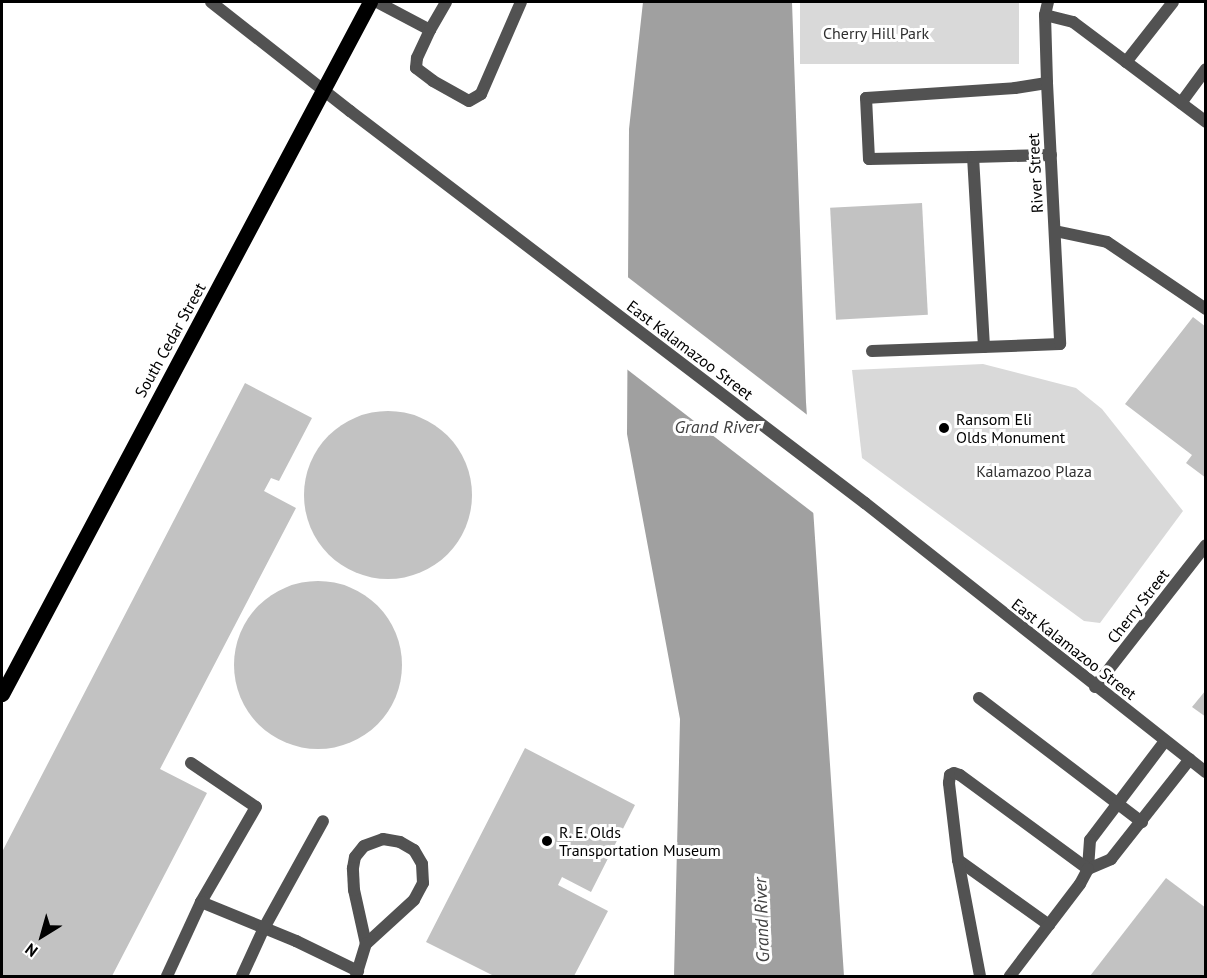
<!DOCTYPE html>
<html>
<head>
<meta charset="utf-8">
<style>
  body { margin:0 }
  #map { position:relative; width:1207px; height:978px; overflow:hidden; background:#fff; font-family:"PT Sans",sans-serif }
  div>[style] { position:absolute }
  .green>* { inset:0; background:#d9d9d9; transform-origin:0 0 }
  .water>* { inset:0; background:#a0a0a0 }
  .pier>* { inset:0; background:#fff }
  .building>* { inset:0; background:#c2c2c2; transform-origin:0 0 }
  .round { border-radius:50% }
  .service>* { height:12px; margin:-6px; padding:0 6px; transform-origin:6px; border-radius:6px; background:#525252 }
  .minor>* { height:12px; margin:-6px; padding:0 6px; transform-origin:6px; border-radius:6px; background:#525252 }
  .tertiary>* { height:12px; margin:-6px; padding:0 6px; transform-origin:6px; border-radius:6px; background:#525252 }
  .primary>* { height:15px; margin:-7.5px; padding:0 7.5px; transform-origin:7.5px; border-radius:7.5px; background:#000 }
  .dots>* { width:16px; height:16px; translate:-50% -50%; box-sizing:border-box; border:3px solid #fff; border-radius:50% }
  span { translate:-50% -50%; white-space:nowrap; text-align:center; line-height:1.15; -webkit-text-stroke:6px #fff; paint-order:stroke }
  .park-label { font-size:16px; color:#303030 }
  .street-label { font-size:16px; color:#000 }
  .poi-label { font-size:16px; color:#000 }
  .left { translate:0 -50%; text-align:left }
  .water-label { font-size:18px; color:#414141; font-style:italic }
  .frame { position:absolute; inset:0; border:3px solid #000; pointer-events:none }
  .north { position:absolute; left:12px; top:906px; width:60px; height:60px; -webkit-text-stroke:4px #fff; paint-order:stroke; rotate:217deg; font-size:16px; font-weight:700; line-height:24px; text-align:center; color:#000 }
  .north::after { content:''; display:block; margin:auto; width:21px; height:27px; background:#000; clip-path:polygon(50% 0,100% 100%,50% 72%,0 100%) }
</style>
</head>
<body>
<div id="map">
  <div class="green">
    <div style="left:800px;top:2px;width:219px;height:62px"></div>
    <div style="clip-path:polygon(983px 364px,1076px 388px,1102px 409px,1183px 511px,1100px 623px,1084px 621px,862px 458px,852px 370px)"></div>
  </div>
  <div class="water">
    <div style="clip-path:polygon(643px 2px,792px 2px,806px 402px,844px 976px,674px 976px,680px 719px,627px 434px,629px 129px)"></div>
  </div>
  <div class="pier">
    <div style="clip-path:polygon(625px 275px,810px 417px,816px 515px,624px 367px)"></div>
  </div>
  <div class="building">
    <div style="left:922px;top:203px;width:112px;height:92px;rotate:87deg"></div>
    <div style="clip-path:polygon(1193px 317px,1206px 327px,1206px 478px,1186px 463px,1192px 455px,1125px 404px)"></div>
    <div style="clip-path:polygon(245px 383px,312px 418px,279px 481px,271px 478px,264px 491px,296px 508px,160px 769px,207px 793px,112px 976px,2px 976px,2px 852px)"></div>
    <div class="round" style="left:304px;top:411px;width:168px;height:168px"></div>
    <div class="round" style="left:234px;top:581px;width:168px;height:168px"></div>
    <div style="clip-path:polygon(1206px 690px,1206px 717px,1192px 707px)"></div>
    <div style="clip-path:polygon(525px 748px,635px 805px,591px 892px,562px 877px,558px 885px,608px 911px,574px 976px,494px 976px,426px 942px)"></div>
    <div style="clip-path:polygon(1166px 878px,1206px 908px,1206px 976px,1090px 976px)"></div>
  </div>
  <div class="service">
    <div style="left:377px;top:2px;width:60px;rotate:27.8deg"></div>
    <div style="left:430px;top:30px;width:31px;rotate:115deg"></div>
    <div style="left:417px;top:58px;width:10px;rotate:96deg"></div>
    <div style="left:416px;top:68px;width:21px;rotate:37deg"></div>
    <div style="left:433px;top:81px;width:41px;rotate:29.1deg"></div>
    <div style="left:469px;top:101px;width:14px;rotate:-30deg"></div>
    <div style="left:481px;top:94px;width:100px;rotate:-66.5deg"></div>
    <div style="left:430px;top:30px;width:32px;rotate:-60deg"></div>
    <div style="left:1126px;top:62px;width:76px;rotate:-51.9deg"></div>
    <div style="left:1181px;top:103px;width:42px;rotate:-53.7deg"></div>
    <div style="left:973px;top:157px;width:104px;rotate:178.9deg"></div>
    <div style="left:869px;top:159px;width:61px;rotate:-92.8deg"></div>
    <div style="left:866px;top:98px;width:149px;rotate:-3.8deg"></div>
    <div style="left:1015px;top:88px;width:32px;rotate:-9deg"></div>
    <div style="left:1055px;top:231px;width:53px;rotate:11.9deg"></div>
    <div style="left:1107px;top:242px;width:120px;rotate:34.1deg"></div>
    <div style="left:984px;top:347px;width:190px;rotate:-93.3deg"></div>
    <div style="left:973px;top:157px;width:78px;rotate:-1.5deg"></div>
    <div style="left:872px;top:351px;width:188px;rotate:-2.1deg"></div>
    <div style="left:979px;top:698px;width:205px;rotate:37.3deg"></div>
    <div style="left:1165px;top:741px;width:124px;rotate:127.1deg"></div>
    <div style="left:1090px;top:840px;width:29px;rotate:94deg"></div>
    <div style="left:1088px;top:869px;width:25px;rotate:-23deg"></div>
    <div style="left:1111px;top:859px;width:127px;rotate:-51.7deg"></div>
    <div style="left:191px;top:763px;width:78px;rotate:34.1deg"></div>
    <div style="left:256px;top:807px;width:110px;rotate:120.1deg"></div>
    <div style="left:958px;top:860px;width:112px;rotate:35.5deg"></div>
    <div style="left:167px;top:976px;width:81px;rotate:-65.3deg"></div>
    <div style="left:201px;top:902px;width:103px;rotate:22.3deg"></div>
    <div style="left:296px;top:941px;width:69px;rotate:25.8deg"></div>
    <div style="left:242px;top:976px;width:53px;rotate:-65.4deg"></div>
    <div style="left:264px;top:928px;width:122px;rotate:-61.1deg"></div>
    <div style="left:980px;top:976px;width:118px;rotate:-100.7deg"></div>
    <div style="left:958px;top:860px;width:78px;rotate:-96.7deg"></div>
    <div style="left:949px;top:783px;width:8px;rotate:-83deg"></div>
    <div style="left:950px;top:775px;width:4px;rotate:-27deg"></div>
    <div style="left:954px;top:773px;width:6px;rotate:18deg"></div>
    <div style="left:960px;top:775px;width:159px;rotate:36.3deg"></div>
    <div style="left:1088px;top:869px;width:17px;rotate:118deg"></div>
    <div style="left:1080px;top:884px;width:116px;rotate:127.3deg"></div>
  </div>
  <div class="minor">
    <div style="left:1048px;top:2px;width:13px;rotate:103deg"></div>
    <div style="left:1045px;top:15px;width:68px;rotate:88.3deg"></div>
    <div style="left:1047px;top:83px;width:261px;rotate:87.1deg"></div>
    <div style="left:1045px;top:15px;width:29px;rotate:14deg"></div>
    <div style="left:1073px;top:22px;width:166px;rotate:36.9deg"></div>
    <div style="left:1095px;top:687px;width:180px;rotate:-52deg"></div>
    <div style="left:383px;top:839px;width:17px;rotate:10deg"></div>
    <div style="left:400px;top:842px;width:16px;rotate:30deg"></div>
    <div style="left:414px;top:850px;width:16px;rotate:60deg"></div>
    <div style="left:422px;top:864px;width:19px;rotate:87deg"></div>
    <div style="left:423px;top:883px;width:19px;rotate:118deg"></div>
    <div style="left:414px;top:900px;width:65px;rotate:137.5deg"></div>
    <div style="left:366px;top:944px;width:55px;rotate:-102.5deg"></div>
    <div style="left:354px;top:890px;width:22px;rotate:-93deg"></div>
    <div style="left:353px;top:868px;width:11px;rotate:-80deg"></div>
    <div style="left:355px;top:857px;width:14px;rotate:-51deg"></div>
    <div style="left:364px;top:846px;width:20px;rotate:-20deg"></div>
    <div style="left:356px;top:976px;width:34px;rotate:-73deg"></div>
  </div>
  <div class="tertiary">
    <div style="left:211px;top:2px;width:177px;rotate:38.1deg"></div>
    <div style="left:350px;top:111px;width:647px;rotate:37.28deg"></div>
    <div style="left:865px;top:503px;width:434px;rotate:38.3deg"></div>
  </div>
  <div class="primary">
    <div style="left:2px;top:694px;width:784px;rotate:-62deg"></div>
  </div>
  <div class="dots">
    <div style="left:944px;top:428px;background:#000"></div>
    <div style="left:547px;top:841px;background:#000"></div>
  </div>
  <div class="park-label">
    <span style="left:876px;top:33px">Cherry Hill Park</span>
    <span style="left:1034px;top:471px">Kalamazoo Plaza</span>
  </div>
  <div class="street-label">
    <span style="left:1035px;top:173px;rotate:-93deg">River Street</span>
    <span style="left:170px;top:340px;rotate:-61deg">South Cedar Street</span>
    <span style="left:690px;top:350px;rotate:37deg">East Kalamazoo Street</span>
    <span style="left:1138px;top:606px;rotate:-52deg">Cherry Street</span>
    <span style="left:1074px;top:649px;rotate:38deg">East Kalamazoo Street</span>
  </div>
  <div class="poi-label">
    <span class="left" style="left:956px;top:428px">Ransom Eli<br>Olds Monument</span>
    <span class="left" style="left:559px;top:841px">R. E. Olds<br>Transportation Museum</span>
  </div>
  <div class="water-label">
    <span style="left:717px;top:427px">Grand River</span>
    <span style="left:762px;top:920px;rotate:-92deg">Grand River</span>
  </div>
  <div class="frame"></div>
  <div class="north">N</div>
</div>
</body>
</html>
